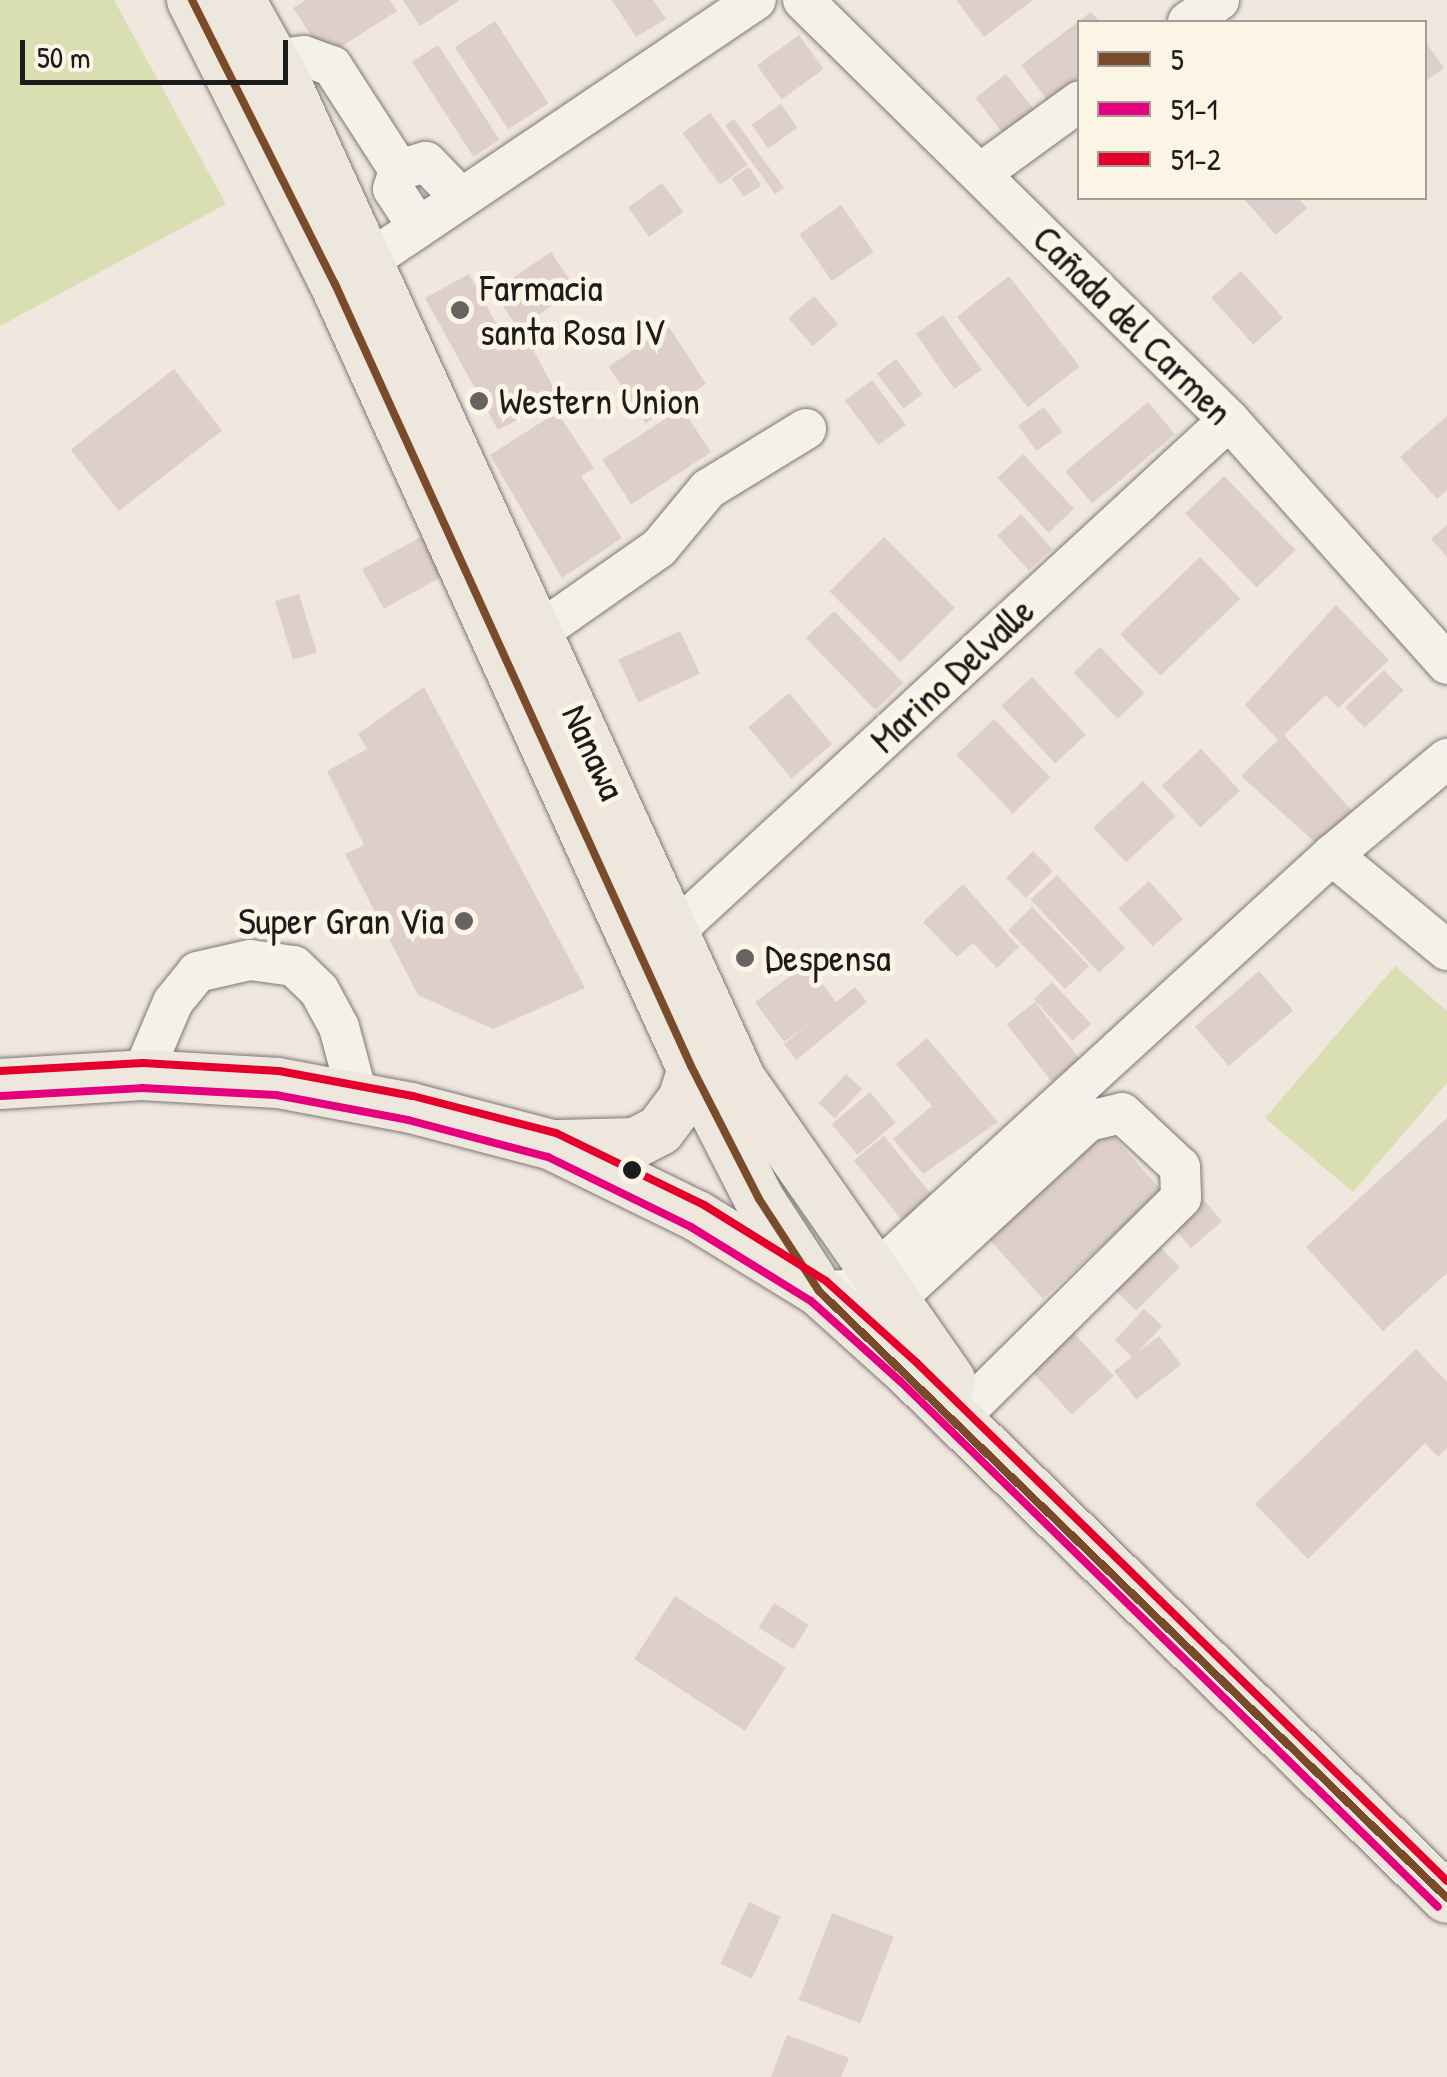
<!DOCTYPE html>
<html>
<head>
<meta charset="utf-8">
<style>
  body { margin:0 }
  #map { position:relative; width:1447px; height:2077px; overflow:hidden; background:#f0e7df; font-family:"Patrick Hand",sans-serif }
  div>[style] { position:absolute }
  .green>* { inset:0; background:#d9dfb2 }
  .building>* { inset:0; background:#decfca; transform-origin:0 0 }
  .roads { filter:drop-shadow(0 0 2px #7b7774) drop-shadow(0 0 2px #7b7774) }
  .minor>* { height:40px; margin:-20px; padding:0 20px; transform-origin:20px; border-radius:20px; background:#f4f0ea }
  .major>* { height:50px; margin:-25px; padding:0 25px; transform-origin:25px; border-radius:25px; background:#ede7dd }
  .bus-1>* { height:8px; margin:-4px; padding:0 4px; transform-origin:4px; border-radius:4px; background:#7a4b2a }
  .bus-2>* { height:8px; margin:-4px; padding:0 4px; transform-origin:4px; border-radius:4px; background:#e5007d }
  .bus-3>* { height:8px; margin:-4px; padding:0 4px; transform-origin:4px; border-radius:4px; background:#e4002b }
  .dots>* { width:28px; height:28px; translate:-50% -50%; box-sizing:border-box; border:5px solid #fcf5e5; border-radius:50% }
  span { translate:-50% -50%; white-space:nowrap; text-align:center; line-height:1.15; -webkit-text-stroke:10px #fcf5e5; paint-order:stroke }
  .poi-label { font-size:38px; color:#1c1c1c }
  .left { translate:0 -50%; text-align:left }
  .right { translate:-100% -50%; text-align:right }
  .street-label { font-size:38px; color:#1c1c1c }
  .legend { position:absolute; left:1077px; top:20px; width:350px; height:180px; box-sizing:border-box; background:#fcf5e5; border:2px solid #a29e95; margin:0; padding:12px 18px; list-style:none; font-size:30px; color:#1c1c1c }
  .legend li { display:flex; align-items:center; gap:20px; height:50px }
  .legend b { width:50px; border:2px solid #a29e95 }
  .scale { position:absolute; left:20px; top:40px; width:268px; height:45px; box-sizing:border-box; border:5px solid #1c1c1c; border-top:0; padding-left:12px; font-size:30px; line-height:35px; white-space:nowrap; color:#1c1c1c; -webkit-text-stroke:8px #fcf5e5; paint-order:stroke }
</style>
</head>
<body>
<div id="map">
  <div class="green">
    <div style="clip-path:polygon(0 0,114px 0,226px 204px,0 326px)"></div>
    <div style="clip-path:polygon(1395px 966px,1447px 1011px,1447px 1083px,1353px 1192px,1265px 1118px)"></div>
  </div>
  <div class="building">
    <div style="clip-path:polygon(306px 0,390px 0,397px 11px,325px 57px,293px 8px)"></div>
    <div style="clip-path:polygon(403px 0,460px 0,420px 26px)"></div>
    <div style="clip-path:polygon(612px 0,653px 0,666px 19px,636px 37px)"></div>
    <div style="clip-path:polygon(956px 0,1033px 0,984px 37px)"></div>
    <div style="clip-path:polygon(1091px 12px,1100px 22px,1080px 22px,1080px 83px,1051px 105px,1021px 65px)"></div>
    <div style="left:495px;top:21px;width:98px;height:48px;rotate:57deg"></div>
    <div style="left:799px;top:35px;width:42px;height:52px;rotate:54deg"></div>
    <div style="clip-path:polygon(1424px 39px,1444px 68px,1424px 82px)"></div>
    <div style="left:438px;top:45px;width:113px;height:31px;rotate:57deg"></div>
    <div style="left:1006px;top:74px;width:49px;height:39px;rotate:52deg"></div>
    <div style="left:781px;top:104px;width:29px;height:36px;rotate:55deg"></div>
    <div style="left:710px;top:113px;width:64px;height:34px;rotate:54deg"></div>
    <div style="left:734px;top:119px;width:85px;height:11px;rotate:54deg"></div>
    <div style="left:749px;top:167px;width:22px;height:21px;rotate:56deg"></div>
    <div style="left:662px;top:183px;width:36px;height:42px;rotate:54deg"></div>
    <div style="clip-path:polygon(1243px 198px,1298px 198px,1307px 208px,1276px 235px)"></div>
    <div style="left:841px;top:205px;width:57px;height:51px;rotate:55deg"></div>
    <div style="left:551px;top:252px;width:45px;height:70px;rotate:56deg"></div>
    <div style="left:1241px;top:271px;width:63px;height:40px;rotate:48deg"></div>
    <div style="clip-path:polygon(469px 274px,503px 336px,521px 327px,559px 398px,498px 430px,425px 298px)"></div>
    <div style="left:1009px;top:276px;width:115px;height:66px;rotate:52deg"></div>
    <div style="left:814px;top:296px;width:37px;height:34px;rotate:49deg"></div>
    <div style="left:943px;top:315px;width:67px;height:33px;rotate:55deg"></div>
    <div style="left:669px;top:327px;width:68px;height:72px;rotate:57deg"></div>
    <div style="left:896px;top:359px;width:44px;height:24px;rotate:53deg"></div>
    <div style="left:174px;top:369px;width:78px;height:131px;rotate:52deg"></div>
    <div style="left:872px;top:380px;width:56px;height:34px;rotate:53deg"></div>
    <div style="left:1148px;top:402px;width:42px;height:108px;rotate:50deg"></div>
    <div style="left:1044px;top:407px;width:31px;height:32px;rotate:54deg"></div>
    <div style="left:682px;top:408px;width:53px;height:95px;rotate:57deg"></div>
    <div style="clip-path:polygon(557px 412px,594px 468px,581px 476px,622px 538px,562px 578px,490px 455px)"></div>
    <div style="clip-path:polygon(1447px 416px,1447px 490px,1437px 499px,1400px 457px)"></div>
    <div style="left:1023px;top:454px;width:75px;height:35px;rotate:47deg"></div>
    <div style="left:1224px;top:476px;width:103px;height:54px;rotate:46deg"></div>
    <div style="left:1021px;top:514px;width:47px;height:32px;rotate:48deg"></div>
    <div style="clip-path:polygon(1447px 525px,1447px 557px,1431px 539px)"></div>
    <div style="left:426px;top:534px;width:45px;height:73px;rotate:61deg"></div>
    <div style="left:884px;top:537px;width:100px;height:77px;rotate:45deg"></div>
    <div style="left:1200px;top:557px;width:58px;height:111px;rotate:46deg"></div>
    <div style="left:299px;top:594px;width:61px;height:25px;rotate:73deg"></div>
    <div style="clip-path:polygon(1336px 605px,1389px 660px,1338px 708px,1326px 695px,1284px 735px,1354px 813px,1319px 846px,1241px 776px,1278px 740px,1245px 705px)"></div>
    <div style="left:834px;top:611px;width:100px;height:39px;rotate:46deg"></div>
    <div style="left:680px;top:631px;width:47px;height:68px;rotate:65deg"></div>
    <div style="left:1100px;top:647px;width:64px;height:37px;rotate:46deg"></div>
    <div style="left:1384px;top:670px;width:28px;height:54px;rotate:46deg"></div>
    <div style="left:1032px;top:677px;width:79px;height:42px;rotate:47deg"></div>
    <div style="clip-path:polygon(424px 687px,585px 988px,493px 1029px,418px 995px,345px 854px,364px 845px,327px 771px,367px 749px,358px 734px)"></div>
    <div style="left:789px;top:693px;width:67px;height:53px;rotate:50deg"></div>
    <div style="left:994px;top:719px;width:81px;height:52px;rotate:46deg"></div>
    <div style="left:1201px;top:749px;width:57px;height:54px;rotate:47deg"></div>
    <div style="left:1143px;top:781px;width:48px;height:68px;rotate:47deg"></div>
    <div style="left:1033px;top:851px;width:28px;height:38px;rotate:45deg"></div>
    <div style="left:1057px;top:875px;width:100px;height:36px;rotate:47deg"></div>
    <div style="left:1149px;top:881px;width:51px;height:41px;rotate:48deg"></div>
    <div style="clip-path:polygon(963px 884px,1019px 947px,997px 968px,973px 943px,957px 957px,923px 922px)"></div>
    <div style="left:1032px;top:907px;width:82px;height:33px;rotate:46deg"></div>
    <div style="clip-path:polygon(807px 964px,836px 1002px,855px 987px,867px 1002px,796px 1060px,784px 1044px,812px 1022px,784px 1042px,755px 1002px)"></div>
    <div style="left:1259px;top:971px;width:52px;height:85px;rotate:49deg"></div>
    <div style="left:1052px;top:982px;width:57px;height:25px;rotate:47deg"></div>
    <div style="left:1035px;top:1002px;width:73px;height:36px;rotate:52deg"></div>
    <div style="clip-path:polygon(927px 1038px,998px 1122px,923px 1174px,893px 1139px,932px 1106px,896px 1064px)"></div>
    <div style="left:846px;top:1074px;width:22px;height:40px;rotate:43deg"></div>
    <div style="left:870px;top:1092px;width:40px;height:50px;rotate:50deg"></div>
    <div style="clip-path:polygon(1447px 1118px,1447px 1273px,1383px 1331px,1306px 1247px)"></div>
    <div style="left:1103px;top:1125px;width:89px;height:161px;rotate:48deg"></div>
    <div style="left:884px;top:1136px;width:78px;height:39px;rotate:51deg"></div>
    <div style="left:1201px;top:1197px;width:32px;height:41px;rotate:49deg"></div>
    <div style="left:1158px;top:1245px;width:31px;height:62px;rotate:45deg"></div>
    <div style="left:1144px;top:1309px;width:25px;height:43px;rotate:43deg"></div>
    <div style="left:1070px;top:1329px;width:64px;height:57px;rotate:47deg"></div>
    <div style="left:1159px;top:1336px;width:36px;height:57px;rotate:52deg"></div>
    <div style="clip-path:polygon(1416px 1349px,1447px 1382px,1447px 1448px,1438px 1457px,1425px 1443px,1308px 1559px,1255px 1504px)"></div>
    <div style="left:675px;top:1596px;width:132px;height:75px;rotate:33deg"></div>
    <div style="left:774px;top:1603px;width:41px;height:29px;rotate:32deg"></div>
    <div style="left:749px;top:1902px;width:35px;height:68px;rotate:25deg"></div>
    <div style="left:832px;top:1913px;width:66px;height:93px;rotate:21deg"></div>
    <div style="clip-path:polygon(787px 2035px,849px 2058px,841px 2077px,771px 2077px)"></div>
  </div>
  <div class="roads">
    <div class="minor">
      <div style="left:803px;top:0;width:598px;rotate:44.59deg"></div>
      <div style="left:1229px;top:420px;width:327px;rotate:48.2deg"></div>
      <div style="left:1188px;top:22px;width:38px;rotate:-35deg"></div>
      <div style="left:271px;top:60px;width:33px;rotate:-7deg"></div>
      <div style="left:304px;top:56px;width:30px;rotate:20deg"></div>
      <div style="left:332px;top:66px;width:124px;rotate:57.2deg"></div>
      <div style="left:981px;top:173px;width:122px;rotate:-36deg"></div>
      <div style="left:418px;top:227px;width:45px;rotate:-123.3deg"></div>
      <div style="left:393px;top:189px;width:20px;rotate:-72deg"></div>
      <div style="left:399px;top:170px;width:28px;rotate:-17deg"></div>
      <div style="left:426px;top:162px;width:50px;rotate:45.8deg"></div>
      <div style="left:342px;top:279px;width:499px;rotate:-34deg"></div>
      <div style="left:539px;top:632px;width:146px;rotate:-35deg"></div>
      <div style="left:659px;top:548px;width:77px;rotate:-50.3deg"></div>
      <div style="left:708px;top:489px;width:115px;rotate:-31.5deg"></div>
      <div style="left:1332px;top:855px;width:149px;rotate:39.6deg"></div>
      <div style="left:676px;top:930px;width:752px;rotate:-42.68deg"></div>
      <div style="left:142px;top:1075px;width:79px;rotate:-67deg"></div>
      <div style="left:173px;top:1002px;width:38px;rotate:-51deg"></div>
      <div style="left:197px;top:972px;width:54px;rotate:-12.8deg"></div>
      <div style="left:250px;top:960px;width:44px;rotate:7.8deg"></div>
      <div style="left:294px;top:966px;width:35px;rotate:44deg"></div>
      <div style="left:319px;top:990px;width:42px;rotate:61.6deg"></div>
      <div style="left:339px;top:1027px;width:73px;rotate:75deg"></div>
      <div style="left:819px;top:1291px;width:29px;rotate:-2deg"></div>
      <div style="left:848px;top:1290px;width:29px;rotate:-31deg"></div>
      <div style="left:873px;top:1275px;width:622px;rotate:-42.46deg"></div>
      <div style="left:1332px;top:855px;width:150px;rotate:-39.9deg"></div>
      <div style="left:892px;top:1302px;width:267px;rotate:-42.7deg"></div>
      <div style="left:1088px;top:1121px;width:35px;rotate:-13deg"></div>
      <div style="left:1122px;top:1113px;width:79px;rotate:43deg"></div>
      <div style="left:1180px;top:1167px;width:31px;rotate:88deg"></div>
      <div style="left:1181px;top:1198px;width:297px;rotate:135.3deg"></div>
    </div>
    <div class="major">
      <div style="left:192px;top:0;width:318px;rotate:63.3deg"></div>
      <div style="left:335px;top:284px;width:859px;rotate:65.52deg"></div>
      <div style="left:691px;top:1066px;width:149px;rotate:62.9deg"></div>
      <div style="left:759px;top:1199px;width:95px;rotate:57deg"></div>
      <div style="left:240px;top:0;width:93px;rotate:60.9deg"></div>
      <div style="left:285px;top:81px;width:1098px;rotate:65.47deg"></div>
      <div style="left:741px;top:1080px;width:366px;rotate:55.1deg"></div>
      <div style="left:0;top:1084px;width:142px;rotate:-3.6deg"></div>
      <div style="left:142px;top:1075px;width:136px;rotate:3.4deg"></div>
      <div style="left:278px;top:1083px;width:135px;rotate:10.6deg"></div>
      <div style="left:411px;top:1108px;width:146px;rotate:14.7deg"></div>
      <div style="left:552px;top:1145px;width:161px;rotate:26.1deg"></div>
      <div style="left:697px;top:1216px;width:143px;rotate:31.6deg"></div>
      <div style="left:819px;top:1291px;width:121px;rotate:42deg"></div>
      <div style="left:909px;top:1372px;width:752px;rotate:44.35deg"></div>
      <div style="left:560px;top:1145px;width:75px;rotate:-1.5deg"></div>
      <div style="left:635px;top:1143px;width:28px;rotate:-27deg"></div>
      <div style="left:660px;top:1130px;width:38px;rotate:-53deg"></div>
      <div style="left:683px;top:1100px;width:53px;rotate:-72.6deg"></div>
    </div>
  </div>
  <div class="bus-1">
    <div style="left:192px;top:0;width:318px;rotate:63.3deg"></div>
    <div style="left:335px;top:284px;width:859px;rotate:65.52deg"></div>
    <div style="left:691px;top:1066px;width:149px;rotate:62.9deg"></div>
    <div style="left:759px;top:1199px;width:110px;rotate:56.9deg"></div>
    <div style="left:819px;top:1291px;width:873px;rotate:44.03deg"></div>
  </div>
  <div class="bus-2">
    <div style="left:1px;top:1096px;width:141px;rotate:-3.2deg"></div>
    <div style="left:142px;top:1088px;width:134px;rotate:3deg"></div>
    <div style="left:276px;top:1095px;width:134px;rotate:10.7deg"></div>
    <div style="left:408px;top:1120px;width:145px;rotate:14.8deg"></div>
    <div style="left:548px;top:1157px;width:159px;rotate:26.1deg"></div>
    <div style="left:691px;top:1227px;width:141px;rotate:31.7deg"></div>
    <div style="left:811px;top:1301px;width:120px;rotate:42deg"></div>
    <div style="left:900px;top:1381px;width:752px;rotate:44.35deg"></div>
  </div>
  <div class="bus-3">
    <div style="left:0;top:1071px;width:143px;rotate:-3.2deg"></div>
    <div style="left:143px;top:1063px;width:136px;rotate:3.4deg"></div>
    <div style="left:279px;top:1071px;width:136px;rotate:10.6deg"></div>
    <div style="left:413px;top:1096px;width:148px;rotate:14.5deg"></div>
    <div style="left:556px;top:1133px;width:165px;rotate:25.9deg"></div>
    <div style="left:704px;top:1205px;width:144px;rotate:31.9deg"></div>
    <div style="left:826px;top:1281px;width:122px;rotate:42deg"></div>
    <div style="left:917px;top:1363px;width:741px;rotate:44.34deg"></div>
  </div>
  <div class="dots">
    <div style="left:460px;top:310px;background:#666360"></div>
    <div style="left:479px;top:401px;background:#666360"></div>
    <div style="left:464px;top:921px;background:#666360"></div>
    <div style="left:745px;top:958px;background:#666360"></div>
    <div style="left:632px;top:1170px;background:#1c1c1c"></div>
  </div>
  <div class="poi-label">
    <span class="left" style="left:480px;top:310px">Farmacia<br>santa Rosa IV</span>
    <span class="left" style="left:499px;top:401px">Western Union</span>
    <span class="right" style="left:444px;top:921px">Super Gran Via</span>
    <span class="left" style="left:765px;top:958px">Despensa</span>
  </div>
  <div class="street-label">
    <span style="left:1133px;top:325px;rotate:45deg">Cañada del Carmen</span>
    <span style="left:952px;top:675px;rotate:-43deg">Marino Delvalle</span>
    <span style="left:594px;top:752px;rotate:65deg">Nanawa</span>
  </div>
  <ul class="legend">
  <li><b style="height:12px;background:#7a4b2a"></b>5</li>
  <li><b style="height:12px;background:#e5007d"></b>51-1</li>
  <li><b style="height:12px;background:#e4002b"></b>51-2</li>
  </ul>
  <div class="scale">50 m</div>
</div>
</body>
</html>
